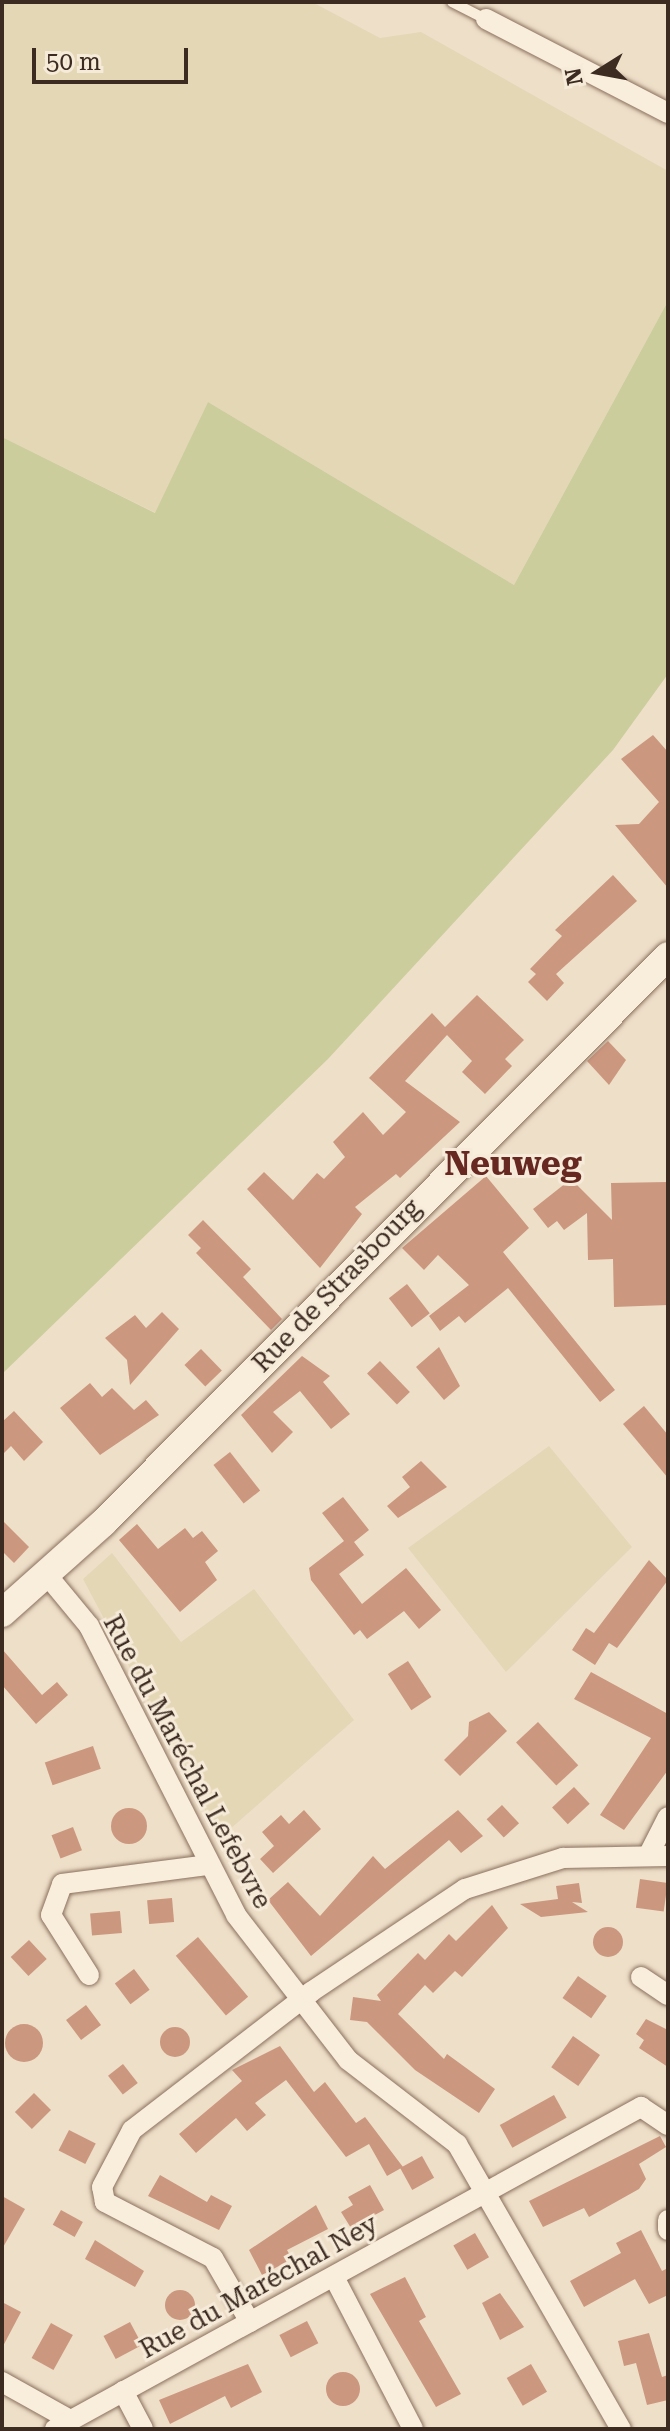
<!DOCTYPE html>
<html>
<head>
<meta charset="utf-8">
<style>
  body { margin:0 }
  #map { position:relative; width:670px; height:2431px; overflow:hidden; background:#eedfc9; font-family:"Roboto Serif",serif }
  div>[style] { position:absolute }
  .farmland>* { inset:0; background:#e4d7b6 }
  .green>* { inset:0; background:#cccd9c }
  .building>* { inset:0; background:#cc977f; transform-origin:0 0 }
  .round { border-radius:50% }
  .roads { filter:drop-shadow(0 0 2px #8a705d) drop-shadow(0 0 2px #8a705d) }
  .lane>* { height:10px; margin:-5px; padding:0 5px; transform-origin:5px; border-radius:5px; background:#f9eddc }
  .street>* { height:20px; margin:-10px; padding:0 10px; transform-origin:10px; border-radius:10px; background:#f9eddc }
  .secondary>* { height:28px; margin:-14px; padding:0 14px; transform-origin:14px; border-radius:14px; background:#f9eddc }
  span { translate:-50% -50%; white-space:nowrap; text-align:center; line-height:1.15; -webkit-text-stroke:6px #f6ead8; paint-order:stroke }
  .street-label { font-size:26px; color:#3b2b21 }
  .district-label { font-size:34px; color:#672821; font-weight:700 }
  .frame { position:absolute; inset:0; border:4px solid #3b2b21; pointer-events:none }
  .north { position:absolute; left:558px; top:32px; width:80px; height:80px; -webkit-text-stroke:6px #f6ead8; paint-order:stroke; rotate:259deg; font-size:22px; font-weight:700; line-height:32px; text-align:center; color:#3b2b21 }
  .north::after { content:''; display:block; margin:auto; width:28px; height:36px; background:#3b2b21; clip-path:polygon(50% 0,100% 100%,50% 72%,0 100%) }
  .scale { position:absolute; left:32px; top:48px; width:156px; height:36px; box-sizing:border-box; border:4px solid #3b2b21; border-top:0; padding-left:10px; font-size:24px; line-height:28px; white-space:nowrap; color:#3b2b21; -webkit-text-stroke:6px #f6ead8; paint-order:stroke }
</style>
</head>
<body>
<div id="map">
  <div class="farmland">
    <div style="clip-path:polygon(2px 2px,312px 2px,380px 38px,421px 32px,668px 171px,668px 301px,514px 585px,208px 402px,156px 513px,2px 437px)"></div>
    <div style="clip-path:polygon(549px 1446px,632px 1547px,506px 1672px,408px 1548px)"></div>
    <div style="clip-path:polygon(112px 1553px,181px 1642px,254px 1589px,354px 1720px,220px 1838px,83px 1579px)"></div>
  </div>
  <div class="green">
    <div style="clip-path:polygon(668px 301px,668px 674px,613px 750px,328px 1059px,2px 1374px,2px 437px,155px 513px,208px 402px,514px 585px)"></div>
  </div>
  <div class="building">
    <div style="clip-path:polygon(653px 735px,668px 752px,668px 888px,615px 825px,639px 824px,659px 802px,621px 759px)"></div>
    <div style="clip-path:polygon(613px 875px,637px 901px,556px 974px,564px 983px,547px 1001px,528px 982px,536px 974px,530px 969px,562px 936px,555px 930px)"></div>
    <div style="clip-path:polygon(477px 995px,524px 1040px,505px 1059px,512px 1066px,485px 1094px,462px 1072px,472px 1061px,447px 1035px,405px 1081px,460px 1122px,400px 1178px,396px 1174px,355px 1207px,362px 1214px,320px 1268px,247px 1189px,264px 1172px,293px 1200px,317px 1173px,324px 1179px,345px 1157px,333px 1142px,363px 1112px,383px 1135px,406px 1112px,369px 1078px,432px 1013px,445px 1027px)"></div>
    <div style="clip-path:polygon(608px 1041px,626px 1060px,609px 1085px,587px 1061px)"></div>
    <div style="clip-path:polygon(486px 1176px,529px 1228px,503px 1252px,615px 1390px,600px 1402px,508px 1288px,465px 1323px,459px 1316px,440px 1331px,429px 1316px,469px 1285px,438px 1255px,424px 1270px,402px 1248px)"></div>
    <div style="clip-path:polygon(571px 1179px,612px 1220px,611px 1183px,668px 1182px,668px 1305px,614px 1307px,613px 1259px,588px 1260px,587px 1213px,564px 1230px,557px 1221px,548px 1228px,533px 1209px)"></div>
    <div style="clip-path:polygon(203px 1220px,251px 1269px,243px 1277px,282px 1319px,271px 1330px,196px 1253px,201px 1248px,188px 1235px)"></div>
    <div style="left:407px;top:1284px;width:37px;height:23px;rotate:52deg"></div>
    <div style="clip-path:polygon(162px 1312px,179px 1329px,130px 1385px,127px 1360px,105px 1338px,135px 1315px,146px 1328px)"></div>
    <div style="clip-path:polygon(439px 1347px,460px 1386px,444px 1400px,416px 1367px)"></div>
    <div style="left:201px;top:1349px;width:30px;height:23px;rotate:46deg"></div>
    <div style="clip-path:polygon(302px 1356px,330px 1376px,323px 1382px,350px 1414px,331px 1429px,300px 1391px,273px 1412px,293px 1432px,272px 1453px,241px 1415px)"></div>
    <div style="left:380px;top:1361px;width:43px;height:18px;rotate:46deg"></div>
    <div style="clip-path:polygon(90px 1383px,102px 1397px,112px 1388px,134px 1410px,146px 1400px,159px 1415px,100px 1455px,60px 1408px)"></div>
    <div style="clip-path:polygon(644px 1406px,668px 1435px,668px 1478px,623px 1424px)"></div>
    <div style="clip-path:polygon(14px 1411px,43px 1442px,24px 1461px,11px 1446px,2px 1455px,2px 1422px)"></div>
    <div style="left:230px;top:1452px;width:49px;height:21px;rotate:52deg"></div>
    <div style="clip-path:polygon(421px 1461px,447px 1487px,398px 1518px,387px 1506px,410px 1487px,402px 1477px)"></div>
    <div style="clip-path:polygon(343px 1497px,369px 1530px,354px 1542px,364px 1555px,339px 1574px,362px 1604px,406px 1568px,441px 1610px,419px 1629px,404px 1611px,367px 1639px,360px 1630px,354px 1635px,311px 1580px,309px 1568px,344px 1541px,322px 1513px)"></div>
    <div style="clip-path:polygon(2px 1520px,29px 1547px,14px 1563px,2px 1551px)"></div>
    <div style="clip-path:polygon(137px 1524px,158px 1549px,185px 1528px,193px 1538px,202px 1531px,218px 1551px,205px 1562px,217px 1580px,180px 1612px,119px 1540px)"></div>
    <div style="clip-path:polygon(649px 1560px,668px 1580px,617px 1648px,609px 1643px,595px 1665px,572px 1650px,586px 1628px,594px 1633px)"></div>
    <div style="clip-path:polygon(2px 1649px,42px 1695px,57px 1682px,68px 1695px,36px 1724px,2px 1685px)"></div>
    <div style="left:408px;top:1661px;width:43px;height:24px;rotate:57deg"></div>
    <div style="clip-path:polygon(591px 1672px,668px 1714px,668px 1770px,624px 1830px,600px 1815px,651px 1738px,574px 1699px)"></div>
    <div style="clip-path:polygon(489px 1712px,507px 1731px,460px 1776px,444px 1760px,468px 1736px,469px 1722px)"></div>
    <div style="left:538px;top:1722px;width:59px;height:30px;rotate:47deg"></div>
    <div style="left:93px;top:1746px;width:24px;height:51px;rotate:71deg"></div>
    <div style="left:574px;top:1787px;width:23px;height:30px;rotate:47deg"></div>
    <div style="left:502px;top:1805px;width:25px;height:21px;rotate:47deg"></div>
    <div class="round" style="left:111px;top:1808px;width:36px;height:36px"></div>
    <div style="clip-path:polygon(304px 1810px,321px 1829px,273px 1873px,260px 1859px,274px 1846px,262px 1832px,281px 1815px,289px 1824px)"></div>
    <div style="clip-path:polygon(458px 1810px,483px 1836px,461px 1853px,449px 1840px,311px 1956px,268px 1900px,288px 1882px,320px 1916px,373px 1856px,385px 1869px)"></div>
    <div style="left:73px;top:1827px;width:25px;height:23px;rotate:69deg"></div>
    <div style="left:640px;top:1879px;width:28px;height:29px;rotate:8deg"></div>
    <div style="clip-path:polygon(579px 1883px,582px 1903px,572px 1902px,588px 1912px,541px 1917px,520px 1904px,558px 1899px,556px 1886px)"></div>
    <div style="left:172px;top:1898px;width:24px;height:25px;rotate:85deg"></div>
    <div style="clip-path:polygon(492px 1905px,508px 1928px,462px 1977px,455px 1971px,433px 1993px,425px 1985px,398px 2014px,444px 2059px,447px 2054px,495px 2089px,479px 2113px,415px 2070px,367px 2022px,350px 2020px,353px 1997px,381px 2001px,377px 1995px,418px 1953px,425px 1960px,449px 1934px,456px 1941px)"></div>
    <div style="left:120px;top:1911px;width:22px;height:30px;rotate:85deg"></div>
    <div class="round" style="left:593px;top:1927px;width:30px;height:30px"></div>
    <div style="left:198px;top:1937px;width:78px;height:29px;rotate:50deg"></div>
    <div style="left:29px;top:1940px;width:26px;height:25px;rotate:47deg"></div>
    <div style="left:134px;top:1969px;width:26px;height:24px;rotate:53deg"></div>
    <div style="left:578px;top:1976px;width:35px;height:27px;rotate:35deg"></div>
    <div style="left:86px;top:2005px;width:25px;height:25px;rotate:53deg"></div>
    <div style="clip-path:polygon(646px 2019px,668px 2030px,668px 2067px,639px 2048px,644px 2040px,636px 2034px)"></div>
    <div class="round" style="left:5px;top:2024px;width:38px;height:38px"></div>
    <div class="round" style="left:160px;top:2027px;width:30px;height:30px"></div>
    <div style="left:573px;top:2036px;width:33px;height:38px;rotate:35deg"></div>
    <div style="clip-path:polygon(280px 2046px,314px 2092px,325px 2082px,356px 2123px,365px 2117px,403px 2167px,387px 2176px,369px 2144px,346px 2157px,286px 2080px,255px 2103px,266px 2115px,247px 2131px,236px 2118px,196px 2153px,179px 2134px,242px 2081px,232px 2070px)"></div>
    <div style="left:123px;top:2064px;width:24px;height:19px;rotate:52deg"></div>
    <div style="left:34px;top:2093px;width:24px;height:27px;rotate:45deg"></div>
    <div style="left:554px;top:2095px;width:26px;height:62px;rotate:61deg"></div>
    <div style="left:69px;top:2130px;width:30px;height:23px;rotate:27deg"></div>
    <div style="clip-path:polygon(660px 2136px,666px 2147px,639px 2164px,646px 2179px,639px 2189px,589px 2217px,584px 2208px,543px 2227px,529px 2201px)"></div>
    <div style="left:422px;top:2156px;width:25px;height:25px;rotate:61deg"></div>
    <div style="clip-path:polygon(160px 2175px,207px 2202px,211px 2195px,232px 2206px,219px 2230px,148px 2196px)"></div>
    <div style="clip-path:polygon(370px 2185px,384px 2210px,351px 2228px,341px 2212px,353px 2205px,348px 2197px)"></div>
    <div style="clip-path:polygon(2px 2196px,25px 2209px,2px 2249px)"></div>
    <div style="clip-path:polygon(316px 2205px,328px 2229px,287px 2250px,292px 2259px,262px 2275px,249px 2250px)"></div>
    <div style="left:61px;top:2210px;width:25px;height:17px;rotate:29deg"></div>
    <div style="clip-path:polygon(641px 2230px,662px 2271px,668px 2268px,668px 2295px,649px 2304px,635px 2279px,584px 2307px,570px 2281px,621px 2253px,616px 2243px)"></div>
    <div style="left:475px;top:2233px;width:28px;height:25px;rotate:60deg"></div>
    <div style="clip-path:polygon(95px 2240px,144px 2271px,135px 2287px,85px 2259px)"></div>
    <div style="clip-path:polygon(405px 2277px,426px 2317px,419px 2321px,461px 2394px,436px 2407px,370px 2294px)"></div>
    <div class="round" style="left:165px;top:2290px;width:30px;height:30px"></div>
    <div style="clip-path:polygon(500px 2293px,524px 2327px,500px 2340px,482px 2303px)"></div>
    <div style="clip-path:polygon(2px 2302px,21px 2312px,2px 2348px)"></div>
    <div style="left:307px;top:2321px;width:25px;height:31px;rotate:63deg"></div>
    <div style="left:130px;top:2322px;width:26px;height:30px;rotate:62deg"></div>
    <div style="left:51px;top:2323px;width:25px;height:40px;rotate:29deg"></div>
    <div style="clip-path:polygon(649px 2333px,662px 2377px,668px 2375px,668px 2400px,647px 2405px,636px 2363px,624px 2366px,618px 2341px)"></div>
    <div style="clip-path:polygon(248px 2364px,262px 2392px,231px 2408px,225px 2396px,170px 2424px,159px 2400px)"></div>
    <div style="left:531px;top:2364px;width:32px;height:28px;rotate:60deg"></div>
    <div class="round" style="left:326px;top:2372px;width:34px;height:34px"></div>
  </div>
  <div class="roads">
    <div class="lane">
      <div style="left:452px;top:2px;width:38px;rotate:27deg"></div>
    </div>
    <div class="street">
      <div style="left:486px;top:19px;width:205px;rotate:27.3deg"></div>
      <div style="left:47px;top:1575px;width:66px;rotate:50.5deg"></div>
      <div style="left:89px;top:1626px;width:324px;rotate:63deg"></div>
      <div style="left:236px;top:1915px;width:183px;rotate:52.3deg"></div>
      <div style="left:348px;top:2060px;width:138px;rotate:37.6deg"></div>
      <div style="left:457px;top:2144px;width:329px;rotate:60.1deg"></div>
      <div style="left:650px;top:1852px;width:39px;rotate:-63deg"></div>
      <div style="left:89px;top:1975px;width:71px;rotate:-122.3deg"></div>
      <div style="left:51px;top:1915px;width:33px;rotate:-70deg"></div>
      <div style="left:62px;top:1884px;width:148px;rotate:-7.4deg"></div>
      <div style="left:641px;top:1977px;width:32px;rotate:34deg"></div>
      <div style="left:668px;top:2220px;width:10px;rotate:90deg"></div>
      <div style="left:334px;top:2277px;width:171px;rotate:62.5deg"></div>
      <div style="left:250px;top:2322px;width:74px;rotate:-120deg"></div>
      <div style="left:213px;top:2258px;width:122px;rotate:-152.6deg"></div>
      <div style="left:105px;top:2202px;width:15px;rotate:-101deg"></div>
      <div style="left:102px;top:2187px;width:64px;rotate:-62.2deg"></div>
      <div style="left:132px;top:2130px;width:226px;rotate:-37.6deg"></div>
      <div style="left:311px;top:1992px;width:185px;rotate:-33.8deg"></div>
      <div style="left:465px;top:1889px;width:103px;rotate:-17.6deg"></div>
      <div style="left:563px;top:1858px;width:105px;rotate:-1.1deg"></div>
      <div style="left:2px;top:2382px;width:78px;rotate:29.2deg"></div>
      <div style="left:123px;top:2391px;width:43px;rotate:62.2deg"></div>
      <div style="left:55px;top:2429px;width:669px;rotate:-28.79deg"></div>
      <div style="left:641px;top:2107px;width:32px;rotate:34deg"></div>
    </div>
    <div class="secondary">
      <div style="left:2px;top:1613px;width:135px;rotate:-41.7deg"></div>
      <div style="left:103px;top:1523px;width:800px;rotate:-45.1deg"></div>
    </div>
  </div>
  <div class="street-label">
    <span style="left:337px;top:1286px;rotate:-46deg">Rue de Strasbourg</span>
    <span style="left:187px;top:1762px;rotate:62deg">Rue du Maréchal Lefebvre</span>
    <span style="left:259px;top:2287px;rotate:-29deg">Rue du Maréchal Ney</span>
  </div>
  <div class="district-label">
    <span style="left:513px;top:1164px">Neuweg</span>
  </div>
  <div class="frame"></div>
  <div class="north">N</div>
  <div class="scale">50 m</div>
</div>
</body>
</html>
